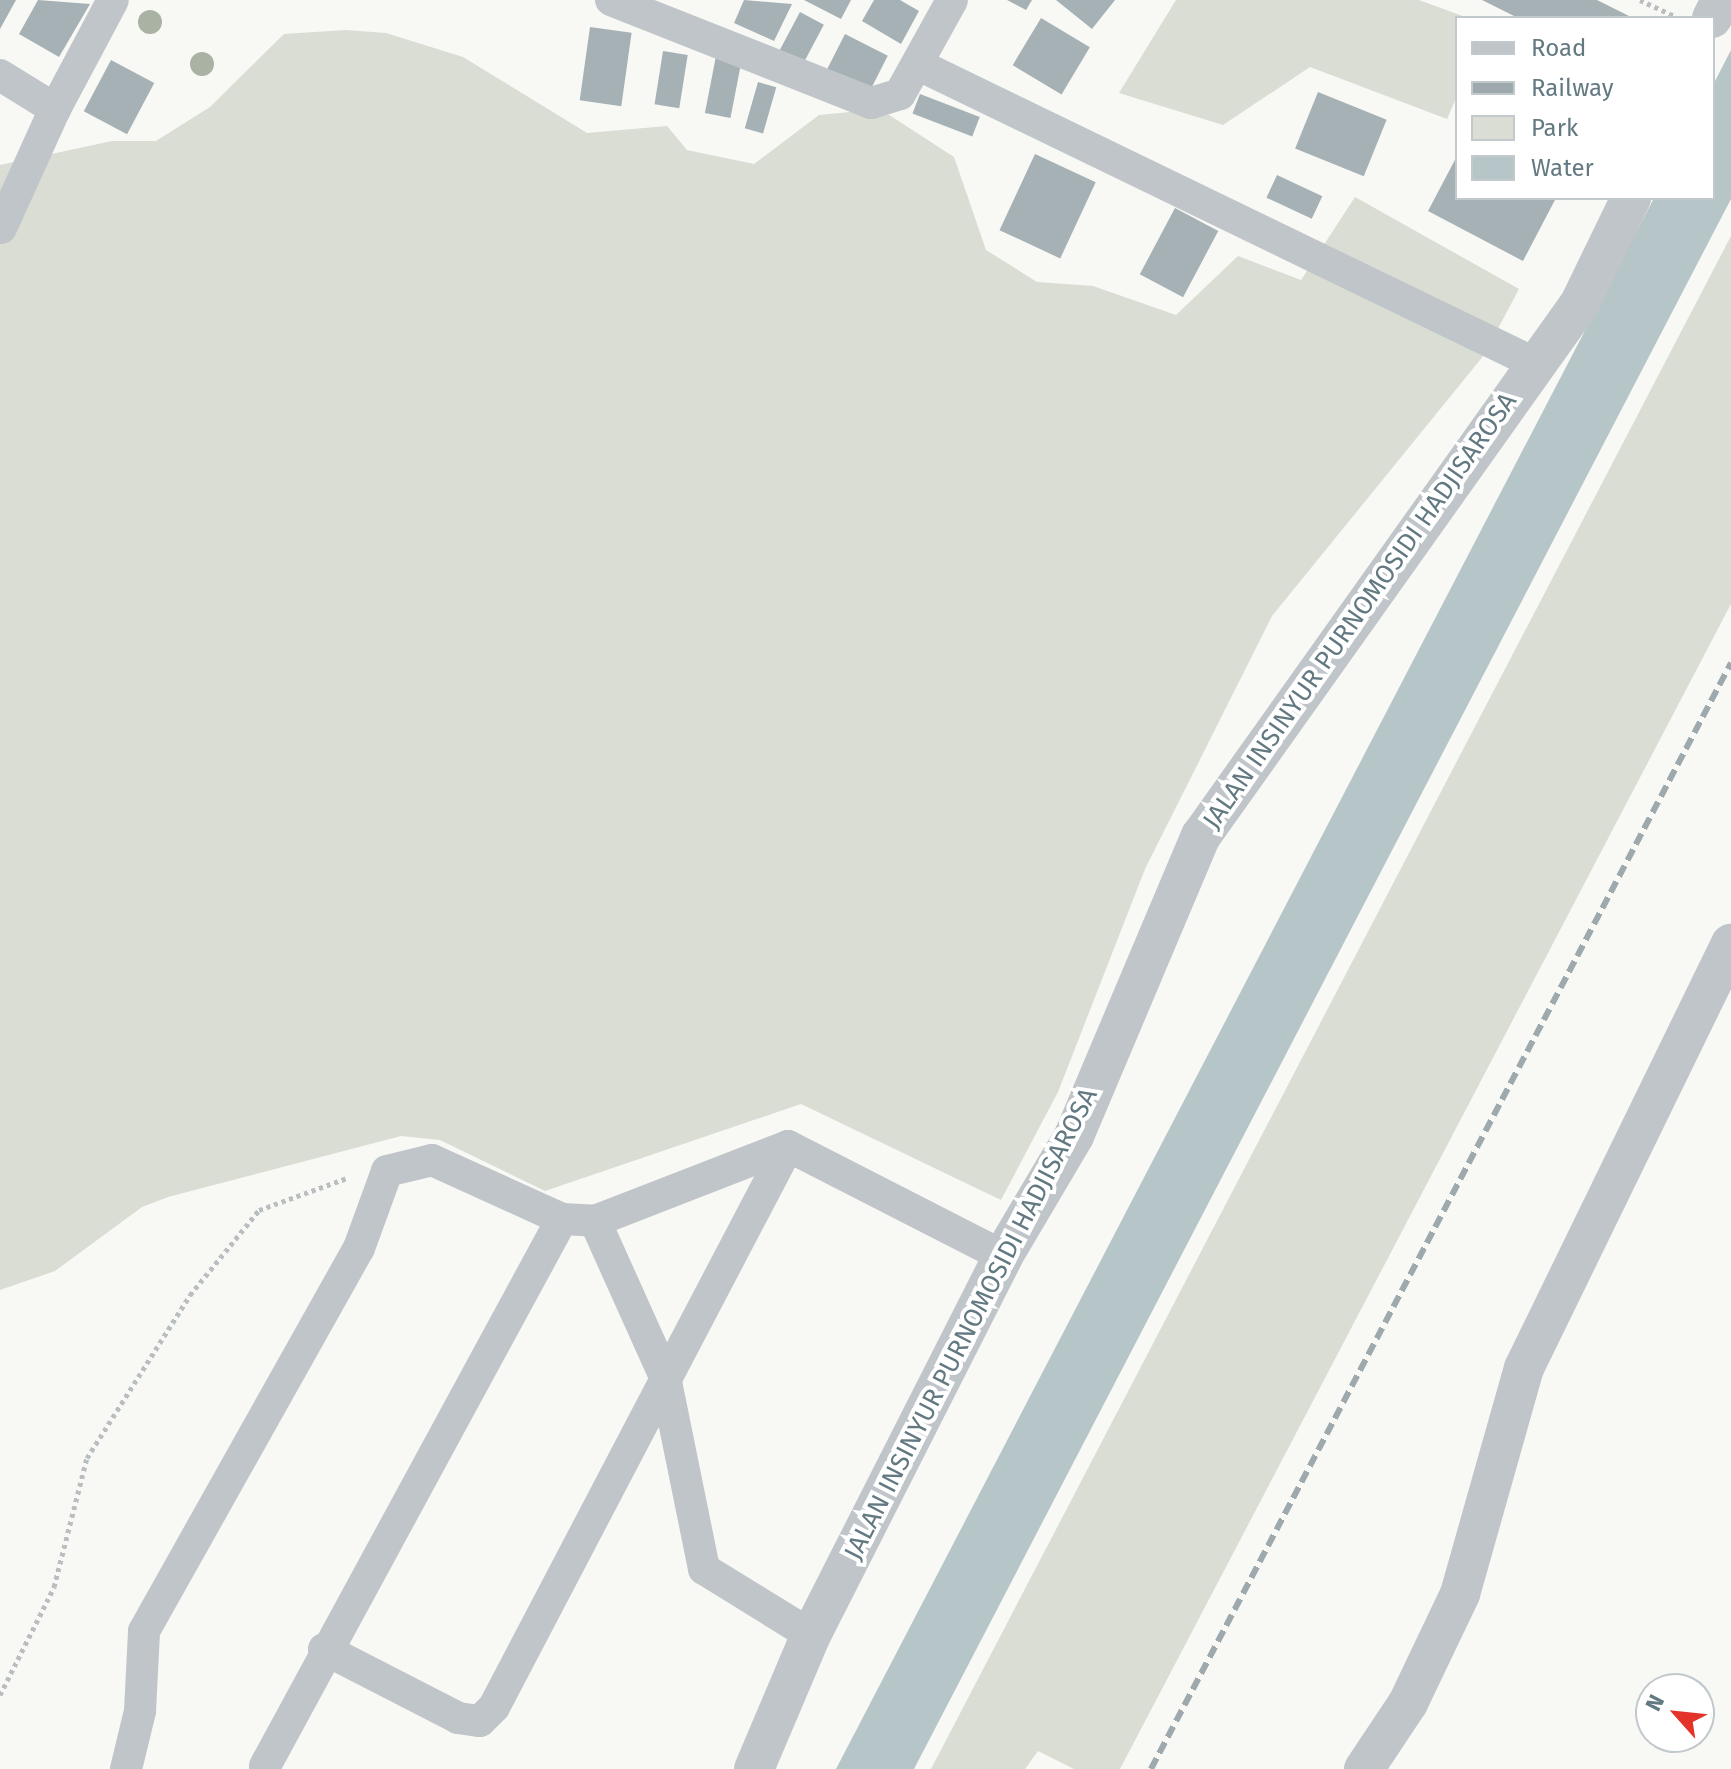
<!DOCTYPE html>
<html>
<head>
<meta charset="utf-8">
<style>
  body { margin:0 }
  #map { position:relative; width:1731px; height:1769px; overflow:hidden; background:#f8f8f5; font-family:"Fira Sans",sans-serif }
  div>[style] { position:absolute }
  .green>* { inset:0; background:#d9ddd4 }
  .water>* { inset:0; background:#b6c6c8 }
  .building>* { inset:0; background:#a6b1b5; transform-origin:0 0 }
  .path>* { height:5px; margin-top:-2.5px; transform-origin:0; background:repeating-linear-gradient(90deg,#b9bec0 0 4px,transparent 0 8px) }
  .minor>* { height:32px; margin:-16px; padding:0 16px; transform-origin:16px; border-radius:16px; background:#bfc5c8 }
  .tertiary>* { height:40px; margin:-20px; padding:0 20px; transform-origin:20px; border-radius:20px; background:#bfc5c8 }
  .rail>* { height:6px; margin-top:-3px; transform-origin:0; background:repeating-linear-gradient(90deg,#9ea9ad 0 12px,transparent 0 18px) }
  .trees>* { width:24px; height:24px; margin:-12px; border-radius:50%; background:#aab2a4 }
  span { translate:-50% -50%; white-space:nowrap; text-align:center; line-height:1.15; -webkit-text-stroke:8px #fff; paint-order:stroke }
  .street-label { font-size:26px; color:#637981 }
  .legend { position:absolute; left:1455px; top:16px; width:260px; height:184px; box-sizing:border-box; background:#fff; border:2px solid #c1c9cd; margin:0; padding:10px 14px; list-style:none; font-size:24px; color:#637981 }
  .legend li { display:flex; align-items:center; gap:16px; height:40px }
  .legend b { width:40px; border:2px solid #c1c9cd }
  .north { position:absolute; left:1635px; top:1673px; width:80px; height:80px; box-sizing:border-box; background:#fff; border:2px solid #c1c9cd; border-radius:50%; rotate:297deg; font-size:22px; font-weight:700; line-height:32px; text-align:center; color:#637981 }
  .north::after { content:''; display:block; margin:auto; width:28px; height:36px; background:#e43429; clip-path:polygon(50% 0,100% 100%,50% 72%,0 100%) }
</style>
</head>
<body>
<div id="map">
  <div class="green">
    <div style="clip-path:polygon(1176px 0,1419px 0,1468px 18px,1457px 18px,1457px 96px,1447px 119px,1310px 67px,1223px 125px,1119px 93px)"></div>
    <div style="clip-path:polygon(346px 30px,386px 33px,463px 57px,587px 133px,667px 126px,687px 150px,754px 164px,819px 115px,880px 109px,954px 157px,986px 250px,1037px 282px,1093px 286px,1176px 315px,1238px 256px,1301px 280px,1355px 197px,1519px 289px,1484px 355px,1272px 616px,1145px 869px,1058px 1092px,1001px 1200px,801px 1104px,545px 1191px,440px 1140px,401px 1136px,168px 1197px,142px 1207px,55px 1271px,0 1290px,0 165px,112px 141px,156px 141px,210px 107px,284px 34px)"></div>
    <div style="clip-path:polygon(1731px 236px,1731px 604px,1120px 1769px,1074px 1769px,1038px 1751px,1025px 1769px,931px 1769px)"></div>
  </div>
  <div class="water">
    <div style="clip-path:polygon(1731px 50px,1731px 199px,914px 1769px,836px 1769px,1654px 198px,1713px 198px,1713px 85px)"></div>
  </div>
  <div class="building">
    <div style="clip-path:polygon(0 0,16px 0,0 29px)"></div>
    <div style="clip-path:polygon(38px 0,90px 4px,59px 57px,19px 34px)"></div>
    <div style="clip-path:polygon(744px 0,792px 4px,774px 41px,734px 23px)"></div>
    <div style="clip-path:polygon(804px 0,851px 0,841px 19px)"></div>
    <div style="clip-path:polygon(874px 0,900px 0,919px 11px,901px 44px,862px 21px)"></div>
    <div style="clip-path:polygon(1007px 0,1032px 0,1026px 10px)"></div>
    <div style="clip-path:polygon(1056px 0,1115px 0,1092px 29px)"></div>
    <div style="clip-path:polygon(1482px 0,1597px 0,1633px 18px,1518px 18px)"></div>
    <div style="left:800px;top:12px;width:27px;height:45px;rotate:28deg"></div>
    <div style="left:1041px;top:18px;width:57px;height:55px;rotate:31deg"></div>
    <div style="left:590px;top:27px;width:42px;height:74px;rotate:8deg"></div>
    <div style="left:845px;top:34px;width:48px;height:40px;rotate:27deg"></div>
    <div style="left:663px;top:51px;width:25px;height:54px;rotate:9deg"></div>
    <div style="left:716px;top:56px;width:26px;height:58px;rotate:11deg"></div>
    <div style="left:111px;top:60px;width:49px;height:58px;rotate:28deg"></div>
    <div style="left:758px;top:82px;width:19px;height:48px;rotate:16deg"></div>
    <div style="left:1318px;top:92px;width:74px;height:61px;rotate:22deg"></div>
    <div style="left:920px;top:94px;width:64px;height:21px;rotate:21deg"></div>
    <div style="left:1035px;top:154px;width:67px;height:84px;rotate:25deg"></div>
    <div style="clip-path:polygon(1457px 156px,1457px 198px,1556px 198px,1523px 261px,1428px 211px)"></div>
    <div style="left:1277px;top:175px;width:50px;height:25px;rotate:25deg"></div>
    <div style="left:1175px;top:208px;width:49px;height:75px;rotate:28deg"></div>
  </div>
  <div class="path">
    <div style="left:1640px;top:0;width:38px;rotate:25deg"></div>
    <div style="left:0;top:1695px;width:121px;rotate:-63.4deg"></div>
    <div style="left:54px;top:1587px;width:133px;rotate:-75.7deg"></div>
    <div style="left:87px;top:1458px;width:193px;rotate:-57.7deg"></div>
    <div style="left:190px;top:1295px;width:109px;rotate:-50.9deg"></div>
    <div style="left:259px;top:1210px;width:94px;rotate:-20deg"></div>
  </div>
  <div class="minor">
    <div style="left:611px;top:0;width:280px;rotate:21.6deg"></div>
    <div style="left:871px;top:103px;width:30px;rotate:-17deg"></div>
    <div style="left:900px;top:94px;width:107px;rotate:-61deg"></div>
    <div style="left:919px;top:65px;width:686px;rotate:25.85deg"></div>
    <div style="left:0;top:75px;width:65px;rotate:31.7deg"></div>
    <div style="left:55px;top:109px;width:123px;rotate:-62deg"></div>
    <div style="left:1px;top:228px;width:131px;rotate:-65.6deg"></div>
    <div style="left:595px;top:1221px;width:207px;rotate:-21.2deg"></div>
    <div style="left:788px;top:1146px;width:242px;rotate:27.1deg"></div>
    <div style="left:324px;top:1649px;width:151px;rotate:27.2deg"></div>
    <div style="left:458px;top:1718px;width:22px;rotate:8deg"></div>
    <div style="left:480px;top:1721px;width:20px;rotate:-45deg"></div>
    <div style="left:494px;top:1707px;width:633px;rotate:-62.34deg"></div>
    <div style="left:265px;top:1766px;width:622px;rotate:-61.5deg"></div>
    <div style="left:126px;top:1769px;width:60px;rotate:-76.4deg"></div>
    <div style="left:140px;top:1711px;width:80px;rotate:-87.1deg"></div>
    <div style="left:144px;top:1631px;width:439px;rotate:-60.7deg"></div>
    <div style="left:359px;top:1248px;width:82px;rotate:-70deg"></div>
    <div style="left:387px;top:1171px;width:46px;rotate:-13.7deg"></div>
    <div style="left:432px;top:1160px;width:143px;rotate:24.4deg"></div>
    <div style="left:562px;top:1219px;width:33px;rotate:3deg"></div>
    <div style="left:595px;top:1221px;width:171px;rotate:65.8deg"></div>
    <div style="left:665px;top:1377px;width:196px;rotate:78.5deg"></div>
    <div style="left:704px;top:1569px;width:126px;rotate:31.7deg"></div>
  </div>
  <div class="tertiary">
    <div style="left:1712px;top:18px;width:20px;rotate:-63deg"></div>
    <div style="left:754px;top:1769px;width:146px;rotate:-67deg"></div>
    <div style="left:811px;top:1635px;width:425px;rotate:-63.1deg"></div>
    <div style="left:1003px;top:1256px;width:139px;rotate:-59.4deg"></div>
    <div style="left:1074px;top:1136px;width:326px;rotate:-67.1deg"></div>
    <div style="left:1201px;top:836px;width:654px;rotate:-54.58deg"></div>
    <div style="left:1580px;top:303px;width:117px;rotate:-64.1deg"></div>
    <div style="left:1364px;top:1769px;width:79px;rotate:-56.3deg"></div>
    <div style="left:1408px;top:1703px;width:121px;rotate:-64.5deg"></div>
    <div style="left:1460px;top:1594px;width:235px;rotate:-74.2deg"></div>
    <div style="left:1524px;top:1368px;width:472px;rotate:-64deg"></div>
  </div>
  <div class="rail">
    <div style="left:1151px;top:1769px;width:1249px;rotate:-62.33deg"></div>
  </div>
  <div class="trees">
    <div style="left:150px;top:22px"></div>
    <div style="left:202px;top:64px"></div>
  </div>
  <div class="street-label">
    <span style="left:1360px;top:611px;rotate:-55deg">JALAN INSINYUR PURNOMOSIDI HADJISAROSA</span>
    <span style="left:971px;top:1324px;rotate:-63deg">JALAN INSINYUR PURNOMOSIDI HADJISAROSA</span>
  </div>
  <ul class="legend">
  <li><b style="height:10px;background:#bfc5c8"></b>Road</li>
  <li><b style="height:10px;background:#9ea9ad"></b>Railway</li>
  <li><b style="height:22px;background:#d9ddd4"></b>Park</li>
  <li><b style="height:22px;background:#b6c6c8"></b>Water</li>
  </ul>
  <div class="north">N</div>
</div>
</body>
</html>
